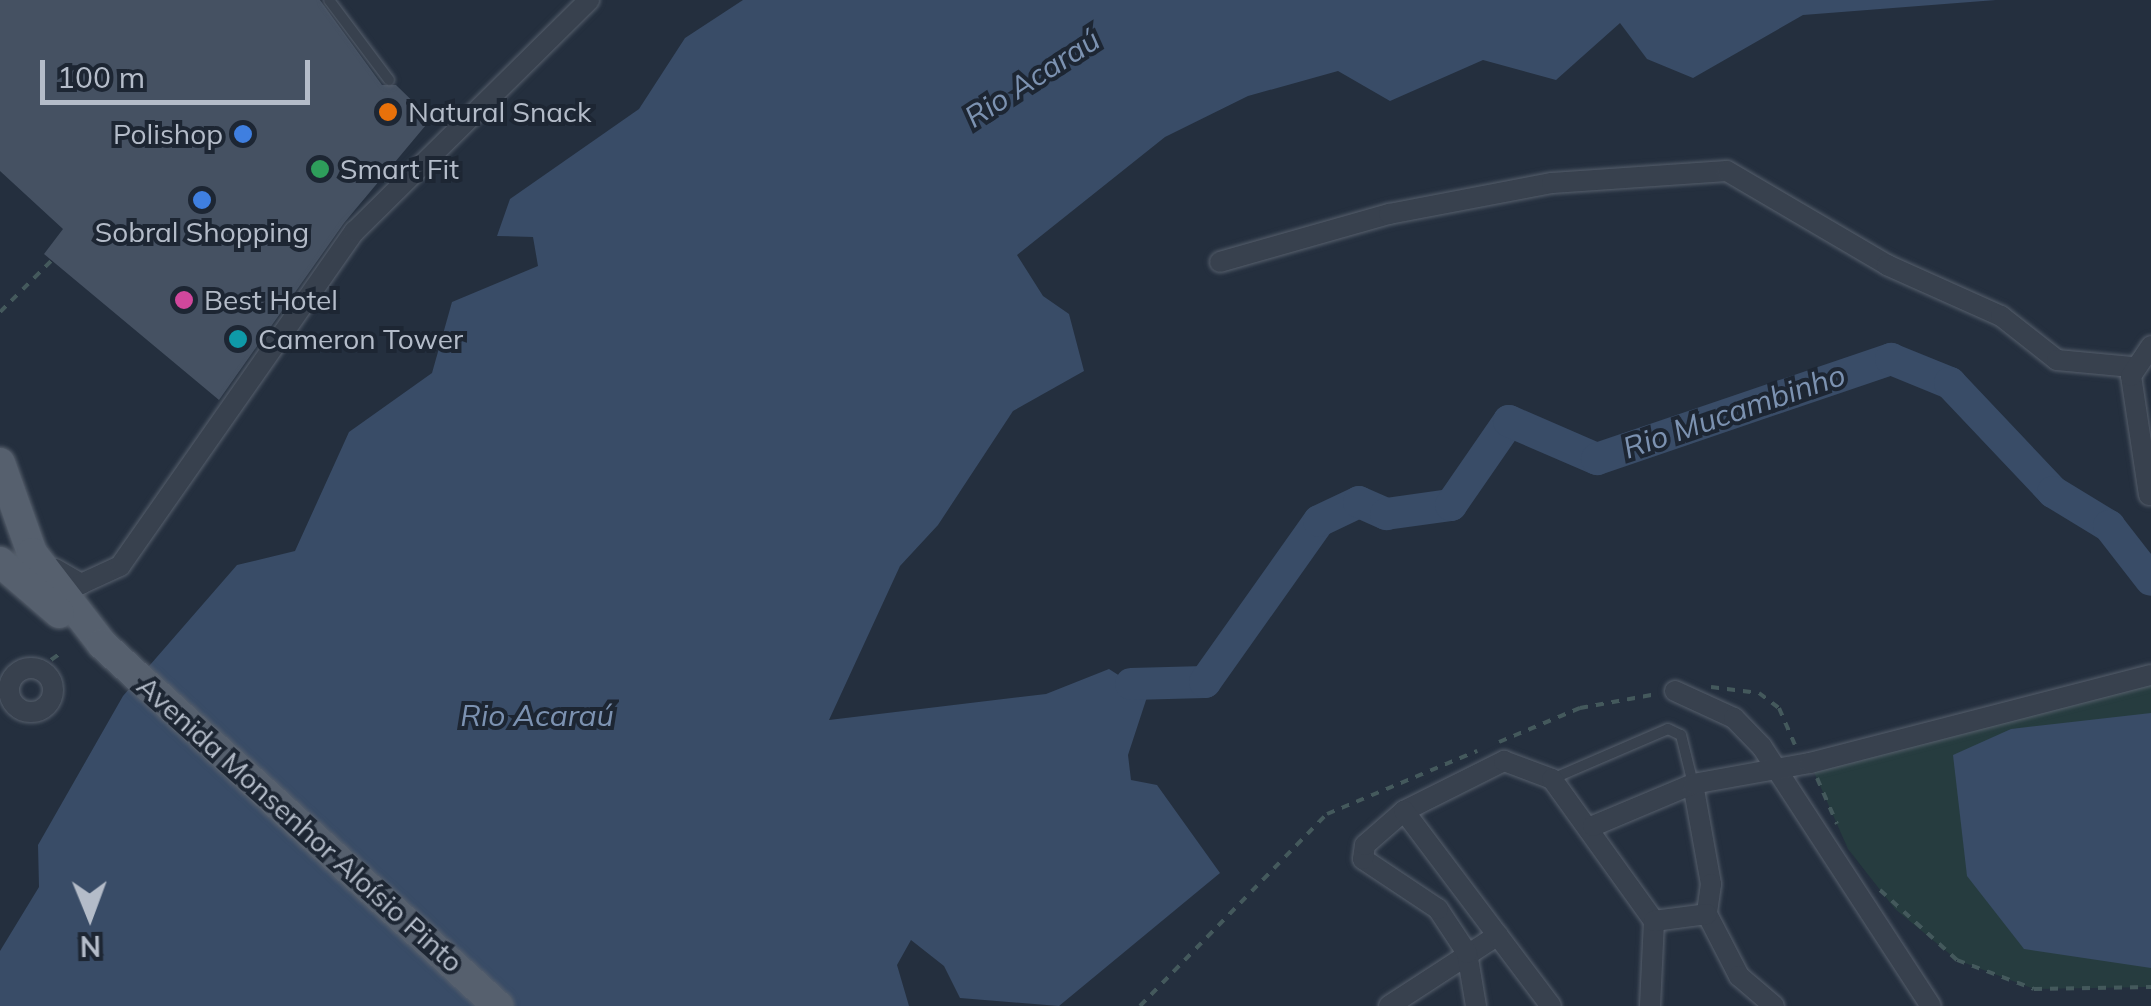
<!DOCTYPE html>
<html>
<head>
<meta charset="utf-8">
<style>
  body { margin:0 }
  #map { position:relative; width:2151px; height:1006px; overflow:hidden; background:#242f3e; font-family:Mulish,sans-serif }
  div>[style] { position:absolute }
  .green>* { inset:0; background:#263c3f }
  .water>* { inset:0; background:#394c67 }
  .river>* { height:32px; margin:-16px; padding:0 16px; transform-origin:16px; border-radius:16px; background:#394c67 }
  .building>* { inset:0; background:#455162 }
  .path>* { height:4px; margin-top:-2px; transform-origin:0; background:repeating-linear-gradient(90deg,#44595c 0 8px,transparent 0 16px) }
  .roads { filter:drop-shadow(0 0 2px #565f6c) drop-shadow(0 0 2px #565f6c) }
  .lane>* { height:10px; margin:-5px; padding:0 5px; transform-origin:5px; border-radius:5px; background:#38414e }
  .street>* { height:20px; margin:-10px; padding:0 10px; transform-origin:10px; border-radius:10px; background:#38414e }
  .street>.ring { margin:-10px; padding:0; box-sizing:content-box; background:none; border:20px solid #38414e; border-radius:50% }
  .primary>* { height:30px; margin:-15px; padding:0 15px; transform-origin:15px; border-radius:15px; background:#56606e }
  .dots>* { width:28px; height:28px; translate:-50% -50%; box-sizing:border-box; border:5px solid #1d2633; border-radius:50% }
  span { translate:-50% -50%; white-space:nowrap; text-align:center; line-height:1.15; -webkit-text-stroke:8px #1d2633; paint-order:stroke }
  .poi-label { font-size:28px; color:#b4bcc9 }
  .left { translate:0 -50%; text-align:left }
  .right { translate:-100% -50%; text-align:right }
  .street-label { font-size:28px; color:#b4bcc9 }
  .water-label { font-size:30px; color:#7c92b1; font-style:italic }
  .north { position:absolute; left:40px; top:866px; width:100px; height:100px; -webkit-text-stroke:8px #1d2633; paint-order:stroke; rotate:179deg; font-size:28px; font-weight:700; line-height:40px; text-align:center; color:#b4bcc9 }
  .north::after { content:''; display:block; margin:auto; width:35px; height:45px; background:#b4bcc9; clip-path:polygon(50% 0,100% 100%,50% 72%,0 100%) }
  .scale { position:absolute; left:40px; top:60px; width:270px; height:45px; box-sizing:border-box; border:5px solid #b4bcc9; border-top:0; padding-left:12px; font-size:30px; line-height:35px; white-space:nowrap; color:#b4bcc9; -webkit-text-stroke:8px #1d2633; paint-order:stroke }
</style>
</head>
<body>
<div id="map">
  <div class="green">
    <div style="clip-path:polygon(2151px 675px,2151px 987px,2034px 989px,1957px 960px,1895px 909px,1848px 849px,1810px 763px)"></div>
  </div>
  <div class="water">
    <div style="clip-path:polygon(743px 0,1996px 0,1803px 15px,1693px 78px,1647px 59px,1620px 23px,1556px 80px,1483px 60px,1390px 101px,1338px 71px,1248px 96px,1165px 137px,1017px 255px,1043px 296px,1069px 314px,1084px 371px,1013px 411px,938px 525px,900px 566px,829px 720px,1046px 694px,1109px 669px,1148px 694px,1128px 755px,1131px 780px,1157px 785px,1220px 873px,1059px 1006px,960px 998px,944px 966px,911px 940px,897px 965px,909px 1006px,0 1006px,0 951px,39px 887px,38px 845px,123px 696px,237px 565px,295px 551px,349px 432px,432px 373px,452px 302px,538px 266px,533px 237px,497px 236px,510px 199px,639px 109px,685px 38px)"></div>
    <div style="clip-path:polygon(2151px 713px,2151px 968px,2024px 949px,1967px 876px,1953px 755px,2011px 729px)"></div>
  </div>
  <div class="river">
    <div style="left:1131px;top:684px;width:74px;rotate:-1.5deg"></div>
    <div style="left:1205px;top:682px;width:197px;rotate:-54.7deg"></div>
    <div style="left:1319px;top:521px;width:44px;rotate:-25.4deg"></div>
    <div style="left:1359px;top:502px;width:30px;rotate:24deg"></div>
    <div style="left:1386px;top:514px;width:66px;rotate:-7.9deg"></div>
    <div style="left:1451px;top:505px;width:102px;rotate:-55.4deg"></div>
    <div style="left:1509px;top:421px;width:96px;rotate:23.4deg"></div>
    <div style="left:1597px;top:459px;width:311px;rotate:-18.8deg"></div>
    <div style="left:1891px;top:359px;width:64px;rotate:22.1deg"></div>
    <div style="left:1950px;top:383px;width:150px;rotate:46.6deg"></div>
    <div style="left:2053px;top:492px;width:66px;rotate:31.3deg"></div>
    <div style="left:2109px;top:526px;width:68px;rotate:52.1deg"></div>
  </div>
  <div class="building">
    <div style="clip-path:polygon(0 0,320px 0,382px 85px,396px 85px,431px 119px,344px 223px,219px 400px,44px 254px,63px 229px,0 171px)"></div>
  </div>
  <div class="path">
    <div style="left:0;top:312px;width:72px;rotate:-45deg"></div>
    <div style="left:38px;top:669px;width:29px;rotate:-35deg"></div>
    <div style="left:1711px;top:687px;width:48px;rotate:7.1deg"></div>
    <div style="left:1759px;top:693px;width:25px;rotate:37deg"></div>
    <div style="left:1779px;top:708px;width:40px;rotate:66.6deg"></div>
    <div style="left:1499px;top:742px;width:88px;rotate:-22.8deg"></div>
    <div style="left:1580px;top:708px;width:78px;rotate:-10.3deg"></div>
    <div style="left:1817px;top:778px;width:50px;rotate:66.5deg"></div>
    <div style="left:1880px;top:890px;width:104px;rotate:42.3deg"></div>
    <div style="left:1957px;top:960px;width:82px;rotate:20.6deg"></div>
    <div style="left:2034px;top:989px;width:117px;rotate:-1deg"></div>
    <div style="left:1140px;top:1006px;width:268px;rotate:-45.8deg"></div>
    <div style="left:1327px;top:814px;width:163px;rotate:-22.8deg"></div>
  </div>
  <div class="roads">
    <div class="lane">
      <div style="left:329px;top:0;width:100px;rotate:53.1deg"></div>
      <div style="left:1552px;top:779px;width:126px;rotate:-23.3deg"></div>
      <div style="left:1668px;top:729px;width:14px;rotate:25deg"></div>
      <div style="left:1681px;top:735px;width:50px;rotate:76.2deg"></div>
    </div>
    <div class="street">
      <div style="left:1220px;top:262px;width:176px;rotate:-15.9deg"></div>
      <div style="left:1389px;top:214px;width:166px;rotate:-10.8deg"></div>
      <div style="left:1552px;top:183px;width:175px;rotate:-3.9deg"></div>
      <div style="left:1727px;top:171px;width:186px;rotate:30.4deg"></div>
      <div style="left:1887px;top:265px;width:125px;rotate:24.1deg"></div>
      <div style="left:2001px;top:316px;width:71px;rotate:38.2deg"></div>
      <div style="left:2057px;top:360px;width:75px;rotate:5.3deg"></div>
      <div style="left:2149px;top:495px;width:120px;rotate:-98.6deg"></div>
      <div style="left:2131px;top:376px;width:36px;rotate:-56deg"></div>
      <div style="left:55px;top:569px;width:30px;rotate:30deg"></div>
      <div style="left:81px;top:584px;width:43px;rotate:-24.8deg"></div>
      <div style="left:120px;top:566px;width:409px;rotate:-55deg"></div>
      <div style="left:355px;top:231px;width:329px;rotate:-44.6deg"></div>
      <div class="ring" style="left:9px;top:668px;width:24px;height:24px"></div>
      <div style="left:1675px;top:691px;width:65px;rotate:24.6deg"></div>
      <div style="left:1734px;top:718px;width:40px;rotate:46deg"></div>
      <div style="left:1762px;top:747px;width:309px;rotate:56.9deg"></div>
      <div style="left:1693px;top:784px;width:102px;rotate:79.8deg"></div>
      <div style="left:1711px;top:884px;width:30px;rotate:98deg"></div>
      <div style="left:1707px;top:914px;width:70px;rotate:62.7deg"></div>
      <div style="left:1739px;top:976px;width:46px;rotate:40.6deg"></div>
      <div style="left:1404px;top:811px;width:112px;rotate:-26.6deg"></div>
      <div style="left:1504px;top:761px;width:51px;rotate:20.6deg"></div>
      <div style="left:1552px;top:779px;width:175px;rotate:54.3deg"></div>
      <div style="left:1654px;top:921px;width:85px;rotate:92.7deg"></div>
      <div style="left:1593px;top:826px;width:108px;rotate:-22.8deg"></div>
      <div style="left:1693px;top:784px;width:119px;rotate:-10.2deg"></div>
      <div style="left:1810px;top:763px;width:352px;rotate:-14.5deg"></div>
      <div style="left:1654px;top:921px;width:53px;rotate:-7.5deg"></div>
      <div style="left:1389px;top:1006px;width:130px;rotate:-33.1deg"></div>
      <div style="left:1476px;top:1006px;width:54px;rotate:-99.6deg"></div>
      <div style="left:1467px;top:953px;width:53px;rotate:-123.4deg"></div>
      <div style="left:1438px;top:909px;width:90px;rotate:-146.3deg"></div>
      <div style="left:1363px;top:859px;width:14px;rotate:-82deg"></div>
      <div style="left:1365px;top:845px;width:52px;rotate:-41.1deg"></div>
      <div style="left:1404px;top:811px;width:244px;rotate:53deg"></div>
    </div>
    <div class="primary">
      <div style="left:0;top:463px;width:96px;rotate:70.4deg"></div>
      <div style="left:32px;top:553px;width:115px;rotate:52.4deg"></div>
      <div style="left:102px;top:644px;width:537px;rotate:42.43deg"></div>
      <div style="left:0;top:562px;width:78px;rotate:40.8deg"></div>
    </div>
  </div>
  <div class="dots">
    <div style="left:388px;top:112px;background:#e8710a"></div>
    <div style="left:243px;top:134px;background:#3f7fe0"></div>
    <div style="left:320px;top:169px;background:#2e9e5b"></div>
    <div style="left:202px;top:200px;background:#3f7fe0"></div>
    <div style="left:184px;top:300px;background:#d1479c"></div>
    <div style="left:238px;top:339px;background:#0f9aa8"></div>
  </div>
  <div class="poi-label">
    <span class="left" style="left:408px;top:112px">Natural Snack</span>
    <span class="right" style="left:223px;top:134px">Polishop</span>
    <span class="left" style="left:340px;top:169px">Smart Fit</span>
    <span style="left:202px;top:232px">Sobral Shopping</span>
    <span class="left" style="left:204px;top:300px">Best Hotel</span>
    <span class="left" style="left:258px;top:339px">Cameron Tower</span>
  </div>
  <div class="street-label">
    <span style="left:300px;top:824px;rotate:42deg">Avenida Monsenhor Aloísio Pinto</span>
  </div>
  <div class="water-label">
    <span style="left:1032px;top:78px;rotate:-33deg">Rio Acaraú</span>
    <span style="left:1734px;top:411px;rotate:-19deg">Rio Mucambinho</span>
    <span style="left:537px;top:715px">Rio Acaraú</span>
  </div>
  <div class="north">N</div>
  <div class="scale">100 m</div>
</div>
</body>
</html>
